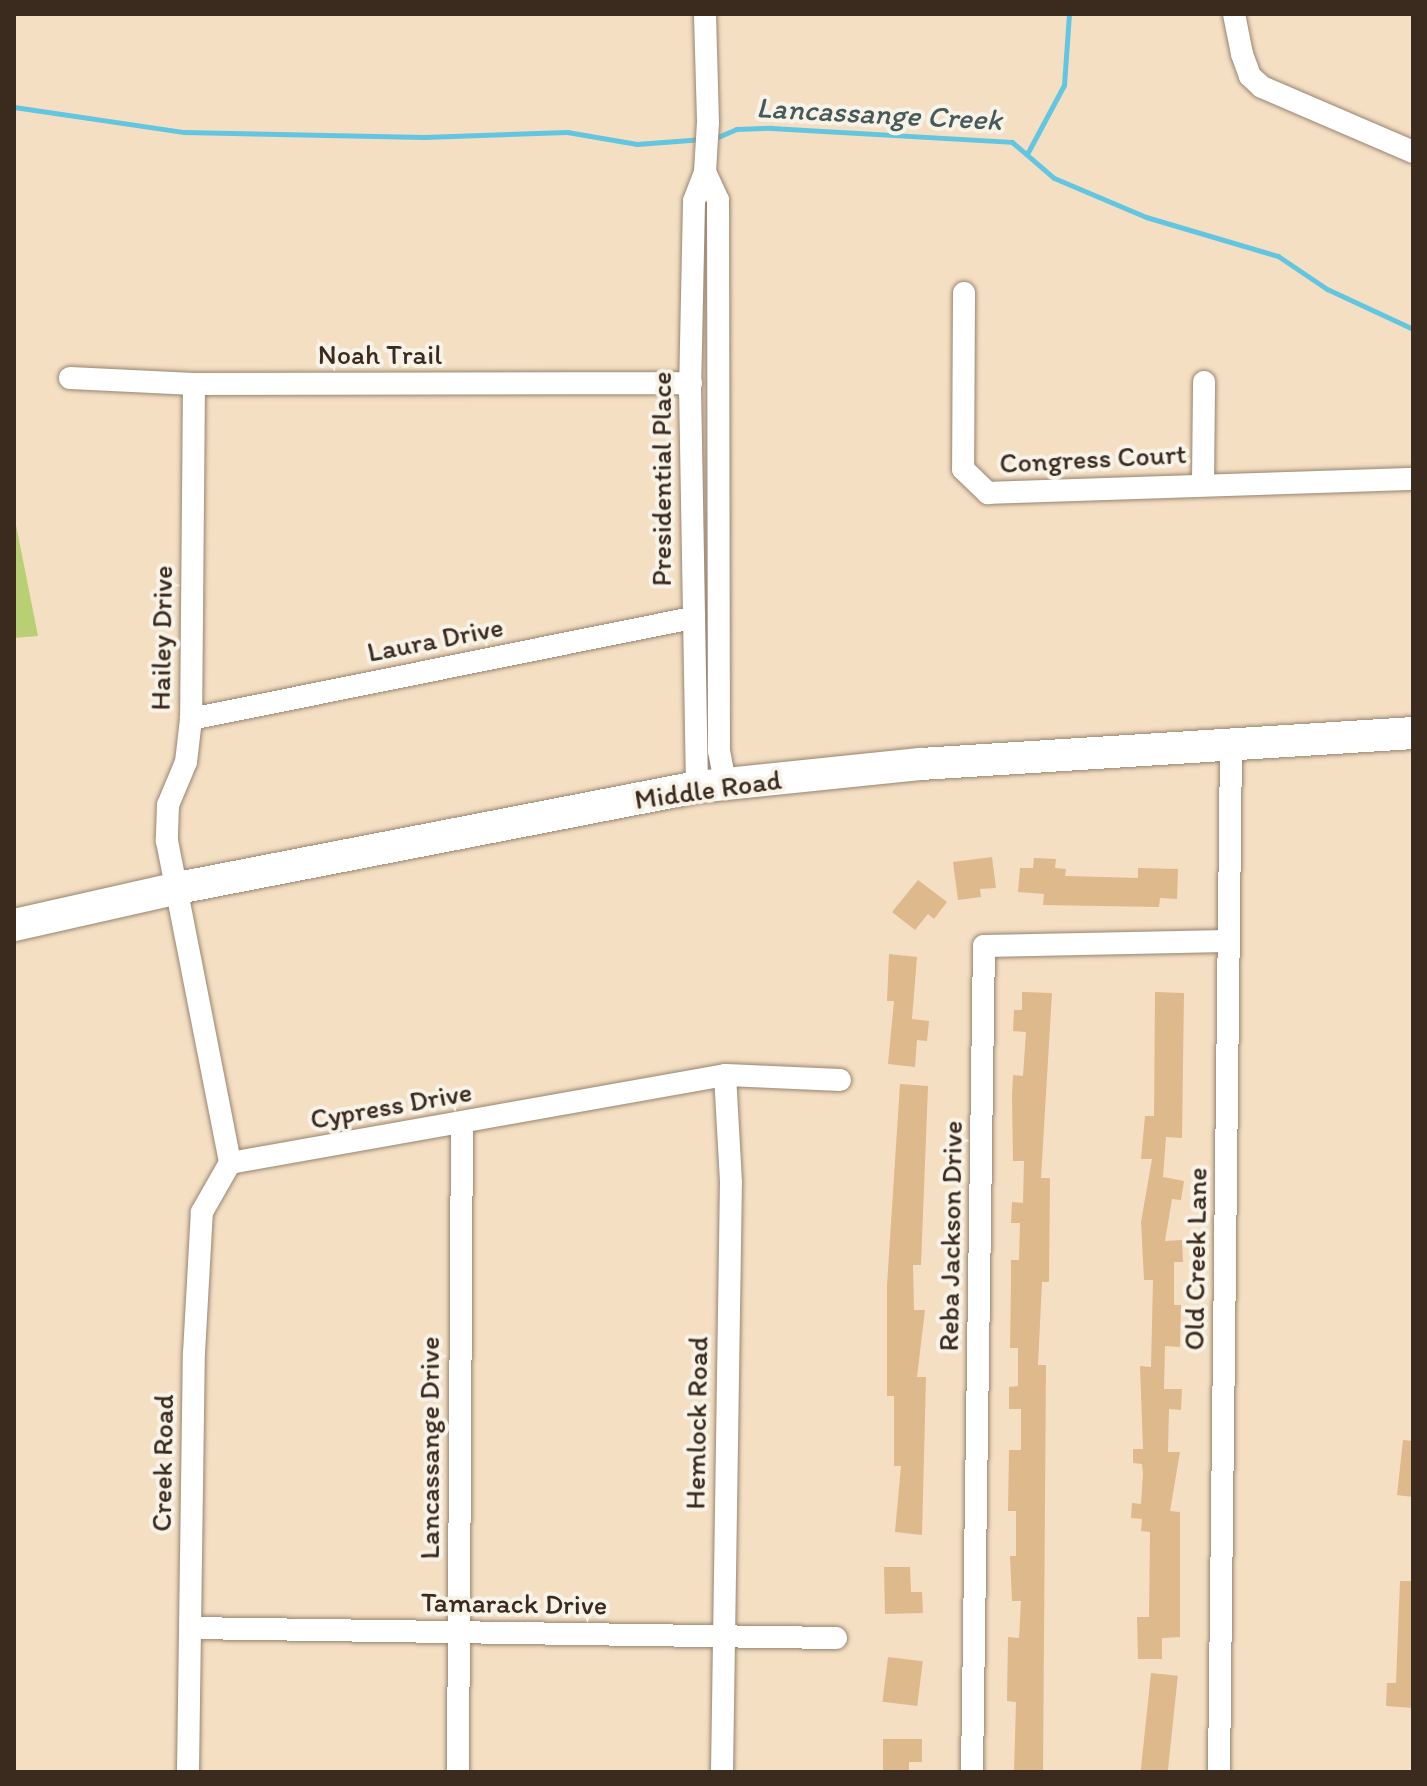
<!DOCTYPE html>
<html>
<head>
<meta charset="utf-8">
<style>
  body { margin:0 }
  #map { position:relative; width:1427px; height:1786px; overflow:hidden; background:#f4dfc3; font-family:Itim,sans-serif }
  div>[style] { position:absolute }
  .green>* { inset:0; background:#b9cf74 }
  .stream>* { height:5px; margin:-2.5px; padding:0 2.5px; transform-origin:2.5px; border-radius:2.5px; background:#63c6e1 }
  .building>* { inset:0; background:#ddb98c; transform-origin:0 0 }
  .roads { filter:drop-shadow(0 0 2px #988470) drop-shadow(0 0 2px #988470) }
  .minor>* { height:22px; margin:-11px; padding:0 11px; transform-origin:11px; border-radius:11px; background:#fff }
  .secondary>* { height:32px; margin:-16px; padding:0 16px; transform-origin:16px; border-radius:16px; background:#fff }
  span { translate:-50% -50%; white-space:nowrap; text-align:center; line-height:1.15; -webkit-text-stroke:8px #f7f3e8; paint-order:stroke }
  .street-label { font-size:28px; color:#3b2a1e }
  .water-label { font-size:30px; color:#475958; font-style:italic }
  .frame { position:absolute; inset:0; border:16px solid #3b2a1e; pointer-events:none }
</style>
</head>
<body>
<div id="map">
  <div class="green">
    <div style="clip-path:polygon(14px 515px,38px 636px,14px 638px)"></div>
  </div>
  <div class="stream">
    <div style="left:14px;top:107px;width:172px;rotate:8.4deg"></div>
    <div style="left:184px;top:132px;width:240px;rotate:1.2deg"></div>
    <div style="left:424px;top:137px;width:143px;rotate:-2deg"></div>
    <div style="left:567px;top:132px;width:71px;rotate:9.7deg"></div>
    <div style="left:637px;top:144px;width:66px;rotate:-4.3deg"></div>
    <div style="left:713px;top:139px;width:25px;rotate:-23deg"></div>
    <div style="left:736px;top:129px;width:35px;rotate:-2deg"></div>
    <div style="left:771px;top:128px;width:241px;rotate:3.3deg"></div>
    <div style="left:1012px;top:142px;width:55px;rotate:40.6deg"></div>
    <div style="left:1054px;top:178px;width:100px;rotate:23deg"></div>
    <div style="left:1146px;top:217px;width:138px;rotate:16.5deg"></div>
    <div style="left:1278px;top:256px;width:59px;rotate:34deg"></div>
    <div style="left:1327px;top:289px;width:95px;rotate:24.9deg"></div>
    <div style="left:1027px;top:154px;width:78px;rotate:-61.8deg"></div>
    <div style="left:1064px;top:85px;width:71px;rotate:-86deg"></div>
  </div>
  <div class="building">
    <div style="clip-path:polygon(992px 857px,996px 888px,980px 889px,981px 897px,958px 900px,953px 862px)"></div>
    <div style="clip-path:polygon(1034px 858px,1056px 859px,1055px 868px,1066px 869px,1065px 876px,1138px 878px,1138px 868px,1178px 869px,1177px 899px,1160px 898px,1159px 907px,1043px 905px,1044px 894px,1018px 892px,1020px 868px,1033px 868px)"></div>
    <div style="clip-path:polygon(918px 880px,947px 902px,934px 919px,928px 914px,915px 930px,892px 912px)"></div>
    <div style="clip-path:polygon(889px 954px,917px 957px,912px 1019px,929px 1021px,927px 1041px,917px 1040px,915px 1067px,888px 1064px,894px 1001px,887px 1001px)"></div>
    <div style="clip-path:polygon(1022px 992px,1052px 993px,1041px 1178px,1050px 1178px,1049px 1282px,1042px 1282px,1038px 1365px,1046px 1365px,1043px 1772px,1014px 1772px,1016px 1702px,1007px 1701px,1008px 1637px,1019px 1638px,1021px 1601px,1012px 1601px,1010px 1556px,1016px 1556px,1016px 1511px,1008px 1511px,1009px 1450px,1021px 1450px,1021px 1409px,1009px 1409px,1009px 1387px,1018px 1386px,1018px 1348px,1010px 1348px,1011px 1282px,1011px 1260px,1019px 1260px,1020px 1223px,1011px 1223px,1012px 1202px,1023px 1203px,1024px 1161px,1013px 1161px,1012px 1096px,1013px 1075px,1023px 1076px,1026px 1032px,1013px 1031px,1014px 1010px,1022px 1010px)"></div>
    <div style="clip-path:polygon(1155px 992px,1184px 993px,1182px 1138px,1166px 1137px,1163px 1177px,1184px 1181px,1181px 1200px,1172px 1199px,1165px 1241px,1182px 1240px,1183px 1262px,1174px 1262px,1174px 1305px,1181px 1305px,1180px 1347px,1165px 1346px,1164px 1389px,1182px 1389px,1181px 1410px,1169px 1409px,1168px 1452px,1180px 1452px,1170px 1511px,1180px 1512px,1180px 1637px,1162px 1638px,1162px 1659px,1138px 1659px,1137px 1617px,1149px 1617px,1150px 1532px,1141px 1531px,1142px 1519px,1131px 1518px,1132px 1503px,1141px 1504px,1143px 1473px,1142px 1464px,1133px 1463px,1133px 1449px,1143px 1449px,1140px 1366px,1151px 1367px,1153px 1280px,1144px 1280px,1141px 1222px,1152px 1159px,1141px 1159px,1145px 1116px,1154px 1116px)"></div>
    <div style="clip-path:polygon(900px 1084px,928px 1086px,921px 1265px,913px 1265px,914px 1310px,925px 1310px,917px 1377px,926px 1377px,922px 1535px,895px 1532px,901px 1466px,894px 1466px,894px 1396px,887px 1396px,887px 1285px)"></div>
    <div style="clip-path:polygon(1403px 1440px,1413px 1441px,1413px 1497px,1397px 1495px)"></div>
    <div style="clip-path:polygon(884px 1567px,910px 1567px,911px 1592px,922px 1592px,923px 1613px,885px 1614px)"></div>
    <div style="clip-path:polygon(1400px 1581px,1413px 1581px,1413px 1708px,1386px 1706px,1387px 1683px,1396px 1683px)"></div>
    <div style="left:888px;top:1657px;width:35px;height:45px;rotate:7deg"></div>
    <div style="left:1151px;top:1673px;width:27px;height:100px;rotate:6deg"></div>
    <div style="clip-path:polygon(883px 1739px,922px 1739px,922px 1762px,909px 1762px,909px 1772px,883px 1772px)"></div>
  </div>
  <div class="roads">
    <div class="minor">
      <div style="left:1234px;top:14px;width:41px;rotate:78.7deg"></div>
      <div style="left:1242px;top:54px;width:23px;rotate:70deg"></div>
      <div style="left:1250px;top:76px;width:16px;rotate:43deg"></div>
      <div style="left:1262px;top:87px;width:164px;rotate:23.3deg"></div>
      <div style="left:705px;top:172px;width:31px;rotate:65deg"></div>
      <div style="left:718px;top:200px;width:551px;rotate:89.9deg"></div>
      <div style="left:719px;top:751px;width:33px;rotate:79deg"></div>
      <div style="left:964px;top:293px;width:176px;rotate:90.3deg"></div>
      <div style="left:963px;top:469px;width:35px;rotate:44deg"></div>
      <div style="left:988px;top:493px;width:425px;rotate:-1.9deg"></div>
      <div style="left:70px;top:378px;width:124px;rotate:2.8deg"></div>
      <div style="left:194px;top:384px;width:497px;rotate:-0.1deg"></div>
      <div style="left:194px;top:384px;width:335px;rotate:90.5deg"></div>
      <div style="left:191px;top:719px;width:43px;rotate:96.6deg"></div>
      <div style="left:186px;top:762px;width:47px;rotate:112.7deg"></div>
      <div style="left:168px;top:805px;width:36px;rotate:92deg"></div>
      <div style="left:167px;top:841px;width:328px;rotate:78.9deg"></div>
      <div style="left:1203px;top:483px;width:101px;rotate:-89.4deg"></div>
      <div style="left:191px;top:719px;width:511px;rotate:-11.4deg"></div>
      <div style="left:697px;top:787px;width:394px;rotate:-91deg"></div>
      <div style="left:690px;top:393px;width:192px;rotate:-88.8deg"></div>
      <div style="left:694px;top:201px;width:31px;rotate:-69deg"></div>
      <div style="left:705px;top:172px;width:50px;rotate:-86.6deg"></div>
      <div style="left:708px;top:122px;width:108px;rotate:-91.6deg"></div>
      <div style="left:230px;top:1163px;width:503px;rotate:-10.08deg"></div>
      <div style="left:725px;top:1075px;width:115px;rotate:2.5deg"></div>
      <div style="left:190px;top:1628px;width:646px;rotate:0.89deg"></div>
      <div style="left:188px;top:1772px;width:419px;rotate:-89.2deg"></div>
      <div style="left:194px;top:1353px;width:141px;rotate:-86.8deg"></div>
      <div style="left:202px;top:1212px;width:56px;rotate:-60.3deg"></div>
      <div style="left:458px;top:1772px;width:648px;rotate:-89.65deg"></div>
      <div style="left:722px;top:1772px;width:590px;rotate:-89.13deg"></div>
      <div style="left:731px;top:1182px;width:107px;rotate:-93.2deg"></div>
      <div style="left:972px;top:1772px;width:826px;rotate:-89.17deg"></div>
      <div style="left:984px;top:946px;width:244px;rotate:-1.2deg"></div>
      <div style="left:1219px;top:1772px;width:1026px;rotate:-89.33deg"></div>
    </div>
    <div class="secondary">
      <div style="left:14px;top:925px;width:168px;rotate:-12.7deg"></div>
      <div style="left:178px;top:888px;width:529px;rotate:-11.01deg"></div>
      <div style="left:697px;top:787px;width:225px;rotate:-5.9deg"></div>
      <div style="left:921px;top:764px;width:493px;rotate:-3.6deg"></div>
    </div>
  </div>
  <div class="street-label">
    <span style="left:380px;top:354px">Noah Trail</span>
    <span style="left:1093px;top:458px;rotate:-3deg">Congress Court</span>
    <span style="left:661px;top:479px;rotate:-90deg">Presidential Place</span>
    <span style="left:161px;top:638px;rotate:-89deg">Hailey Drive</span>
    <span style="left:435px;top:639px;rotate:-11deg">Laura Drive</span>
    <span style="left:708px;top:789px;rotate:-8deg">Middle Road</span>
    <span style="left:391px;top:1105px;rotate:-10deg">Cypress Drive</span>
    <span style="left:950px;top:1236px;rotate:-89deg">Reba Jackson Drive</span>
    <span style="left:1195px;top:1259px;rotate:-89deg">Old Creek Lane</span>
    <span style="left:696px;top:1423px;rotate:-89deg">Hemlock Road</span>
    <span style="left:429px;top:1448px;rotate:-90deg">Lancassange Drive</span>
    <span style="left:162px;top:1463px;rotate:-89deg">Creek Road</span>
    <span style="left:514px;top:1603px;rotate:1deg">Tamarack Drive</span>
  </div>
  <div class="water-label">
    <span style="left:879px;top:114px;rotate:3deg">Lancassange Creek</span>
  </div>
  <div class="frame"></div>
</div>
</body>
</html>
